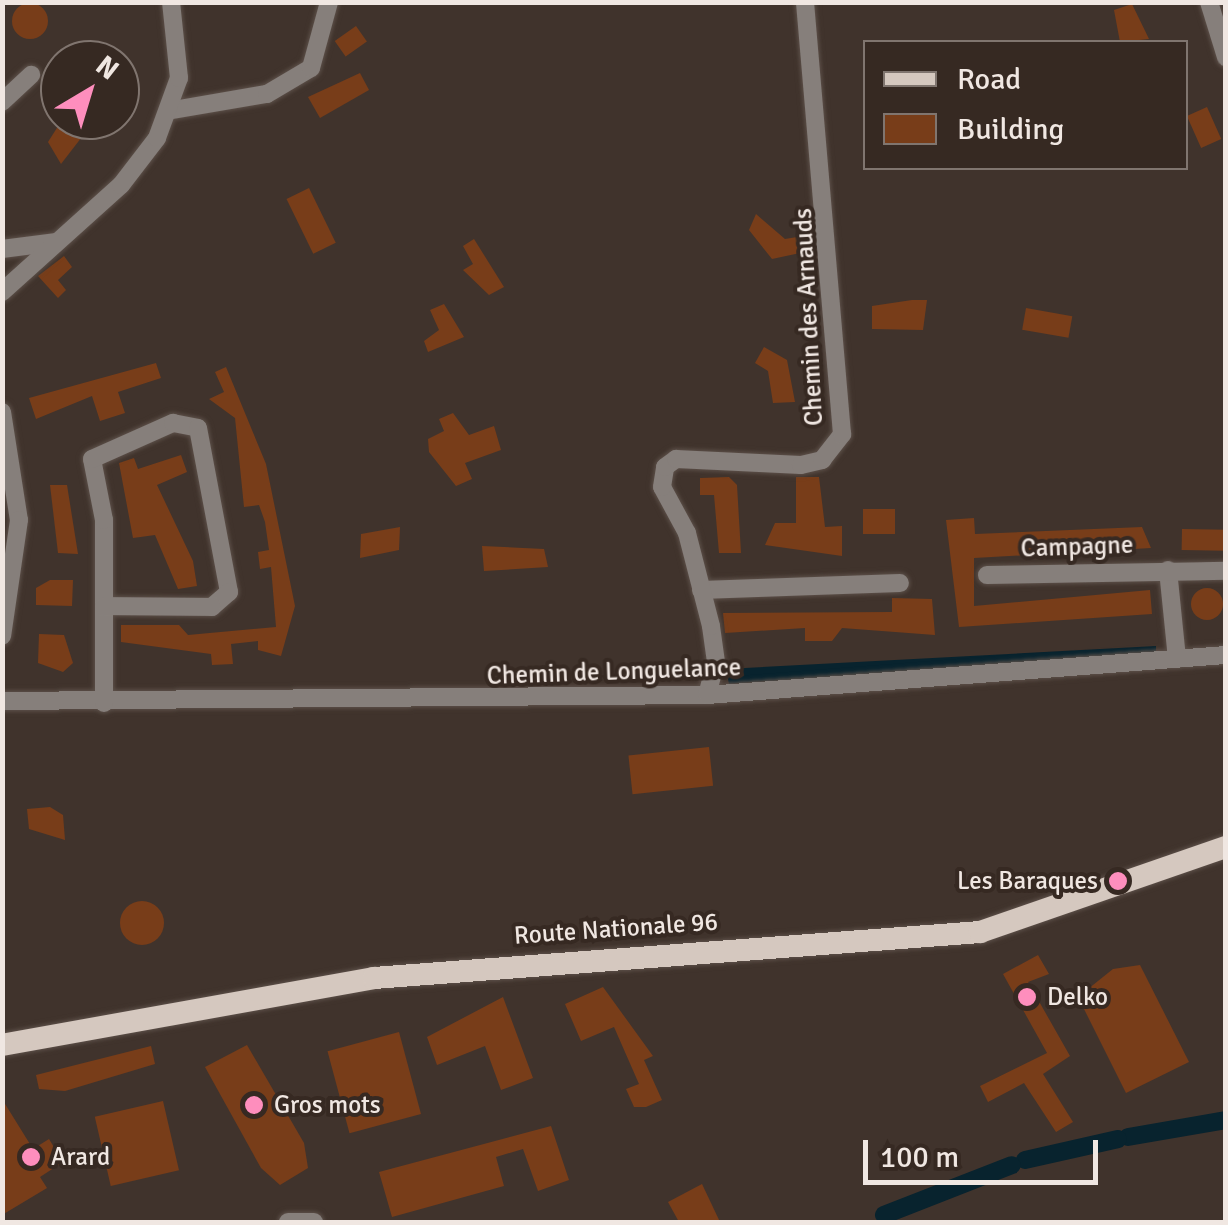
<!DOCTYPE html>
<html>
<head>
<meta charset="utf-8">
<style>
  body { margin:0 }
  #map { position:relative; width:1228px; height:1225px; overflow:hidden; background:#40332c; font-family:Signika,sans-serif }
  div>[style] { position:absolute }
  .water>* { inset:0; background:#08232e }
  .canal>* { height:18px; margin:-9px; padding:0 9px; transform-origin:9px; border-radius:9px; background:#08232e }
  .building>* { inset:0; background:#783d19; transform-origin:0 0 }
  .round { border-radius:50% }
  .roads { filter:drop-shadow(0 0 2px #5c5049) drop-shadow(0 0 2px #5c5049) }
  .minor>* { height:18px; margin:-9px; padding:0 9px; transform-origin:9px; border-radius:9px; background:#867f7b }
  .major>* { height:22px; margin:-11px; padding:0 11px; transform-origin:11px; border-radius:11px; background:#d5c8bf }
  .dots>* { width:28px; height:28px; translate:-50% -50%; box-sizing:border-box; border:5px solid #362922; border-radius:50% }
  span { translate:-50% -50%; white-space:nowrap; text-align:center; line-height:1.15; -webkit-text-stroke:8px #362922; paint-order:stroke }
  .street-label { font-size:25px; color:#f0e7e2 }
  .poi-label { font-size:25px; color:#f0e7e2 }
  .right { translate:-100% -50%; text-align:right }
  .left { translate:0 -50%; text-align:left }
  .frame { position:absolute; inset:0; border:5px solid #f0e7e2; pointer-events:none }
  .legend { position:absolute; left:863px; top:40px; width:325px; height:130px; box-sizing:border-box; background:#362922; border:2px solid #80756f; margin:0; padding:12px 18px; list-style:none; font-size:30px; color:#f0e7e2 }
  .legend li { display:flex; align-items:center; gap:20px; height:50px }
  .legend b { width:50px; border:2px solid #80756f }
  .north { position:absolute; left:40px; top:40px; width:100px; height:100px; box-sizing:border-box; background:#362922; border:2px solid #80756f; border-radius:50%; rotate:38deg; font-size:28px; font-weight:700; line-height:40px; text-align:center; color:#f0e7e2 }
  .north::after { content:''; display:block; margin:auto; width:35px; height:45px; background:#fe8ebd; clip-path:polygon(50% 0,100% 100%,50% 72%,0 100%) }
  .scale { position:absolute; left:863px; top:1140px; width:235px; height:45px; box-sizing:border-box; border:5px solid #f0e7e2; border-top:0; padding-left:12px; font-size:30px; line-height:35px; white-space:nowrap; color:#f0e7e2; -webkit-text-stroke:8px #362922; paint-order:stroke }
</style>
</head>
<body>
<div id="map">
  <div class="water">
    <div style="clip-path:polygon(1156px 646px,1156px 654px,729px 684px,726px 669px)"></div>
  </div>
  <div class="canal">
    <div style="left:1128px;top:1137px;width:99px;rotate:-9.8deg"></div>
    <div style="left:1025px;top:1160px;width:95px;rotate:-12.7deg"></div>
    <div style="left:884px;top:1215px;width:137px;rotate:-21.3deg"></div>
  </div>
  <div class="building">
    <div class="round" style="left:12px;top:3px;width:36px;height:36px"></div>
    <div style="clip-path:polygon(1132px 4px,1149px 39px,1120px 42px,1114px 10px)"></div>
    <div style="left:356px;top:26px;width:19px;height:26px;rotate:55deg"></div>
    <div style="clip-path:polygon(360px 73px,369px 90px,320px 118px,308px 97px)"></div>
    <div style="left:1207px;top:107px;width:35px;height:22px;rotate:66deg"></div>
    <div style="clip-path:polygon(62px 120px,95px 120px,61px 164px,48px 142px)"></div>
    <div style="left:309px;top:188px;width:61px;height:25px;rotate:64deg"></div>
    <div style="clip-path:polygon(756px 214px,785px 239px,797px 237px,800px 253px,772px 259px,749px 230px)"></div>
    <div style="clip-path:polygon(474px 239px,504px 287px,489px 295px,463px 270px,473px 264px,463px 246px)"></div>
    <div style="clip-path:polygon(64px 256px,72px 267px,58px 280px,66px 290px,58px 298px,38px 276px)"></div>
    <div style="clip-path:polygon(912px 300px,927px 300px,923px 330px,872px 329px,872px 306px)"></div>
    <div style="clip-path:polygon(444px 304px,464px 337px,428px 352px,424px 341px,439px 330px,430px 310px)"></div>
    <div style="left:1026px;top:308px;width:47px;height:22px;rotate:10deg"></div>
    <div style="clip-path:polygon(764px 347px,787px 360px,795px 402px,773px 403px,768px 371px,755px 363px)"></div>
    <div style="clip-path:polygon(156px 363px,161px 378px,118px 392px,125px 413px,100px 421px,92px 396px,36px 419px,29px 398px)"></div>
    <div style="clip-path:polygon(226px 367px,266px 464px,295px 606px,281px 656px,258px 650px,258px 641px,231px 644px,233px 664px,212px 665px,211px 654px,121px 642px,121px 625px,179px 625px,188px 635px,276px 627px,271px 567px,260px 569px,258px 552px,269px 550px,265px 522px,259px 505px,244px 507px,235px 418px,209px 399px,224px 392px,215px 372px)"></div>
    <div style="clip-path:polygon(453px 413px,469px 435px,494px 426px,501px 450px,465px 463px,472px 479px,456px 486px,429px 452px,428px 439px,444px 431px,439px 419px)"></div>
    <div style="clip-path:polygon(181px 455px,187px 472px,157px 485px,193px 561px,197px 586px,178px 589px,155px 535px,133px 538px,119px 463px,134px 458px,138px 469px)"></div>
    <div style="clip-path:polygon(729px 477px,737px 485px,741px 553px,719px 553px,714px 495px,700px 495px,700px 478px)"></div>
    <div style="clip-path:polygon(796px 477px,819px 477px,825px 527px,842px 526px,842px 556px,765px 545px,775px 523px,796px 523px)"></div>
    <div style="clip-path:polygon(50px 485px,67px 485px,78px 554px,58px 553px)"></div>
    <div style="left:863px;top:509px;width:32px;height:25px"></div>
    <div style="clip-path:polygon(974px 518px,975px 534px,1142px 527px,1151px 548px,974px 558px,974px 606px,1150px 590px,1152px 614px,959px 627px,946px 520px)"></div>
    <div style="clip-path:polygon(400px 527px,399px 550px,360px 558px,361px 534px)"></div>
    <div style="left:1182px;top:529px;width:44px;height:21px;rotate:1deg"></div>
    <div style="clip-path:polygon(482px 546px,544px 549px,548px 567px,484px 571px)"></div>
    <div style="clip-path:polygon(50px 580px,73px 580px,72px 606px,36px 605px,36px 588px)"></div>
    <div class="round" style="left:1191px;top:588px;width:32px;height:32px"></div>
    <div style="clip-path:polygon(892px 598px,932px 599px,935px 635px,842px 628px,832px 641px,805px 641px,805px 628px,725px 633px,723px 613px,892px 612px)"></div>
    <div style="clip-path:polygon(39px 634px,64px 635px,73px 663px,63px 672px,38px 663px)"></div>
    <div style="left:709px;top:747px;width:39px;height:81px;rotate:84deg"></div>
    <div style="clip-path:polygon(50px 807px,63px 815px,65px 840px,29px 829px,27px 809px)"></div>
    <div class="round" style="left:120px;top:901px;width:44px;height:44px"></div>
    <div style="clip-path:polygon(1038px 955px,1049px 974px,1028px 982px,1070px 1056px,1043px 1074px,1073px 1122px,1056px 1132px,1024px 1083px,988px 1102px,980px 1086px,1047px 1053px,1003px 974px)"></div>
    <div style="clip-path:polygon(1140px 965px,1189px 1062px,1126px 1093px,1078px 997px,1113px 969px)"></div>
    <div style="clip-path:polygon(603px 987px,653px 1056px,644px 1060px,662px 1100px,646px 1107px,634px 1107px,626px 1089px,639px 1084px,614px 1027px,581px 1041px,565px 1004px)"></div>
    <div style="clip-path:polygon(503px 997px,533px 1078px,501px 1090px,485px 1046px,437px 1065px,427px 1037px)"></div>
    <div style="left:399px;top:1032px;width:85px;height:74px;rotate:75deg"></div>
    <div style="clip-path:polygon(247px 1045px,304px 1143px,308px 1168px,280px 1185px,261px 1168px,205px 1067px)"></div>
    <div style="clip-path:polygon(151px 1046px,155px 1064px,65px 1091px,39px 1089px,36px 1075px)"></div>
    <div style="clip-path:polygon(2px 1099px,33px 1149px,49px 1139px,63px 1162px,40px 1177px,47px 1188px,2px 1215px)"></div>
    <div style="left:163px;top:1101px;width:71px;height:70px;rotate:77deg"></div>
    <div style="clip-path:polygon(551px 1126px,569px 1180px,538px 1191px,523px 1149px,496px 1157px,504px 1186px,392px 1217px,379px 1172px)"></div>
    <div style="clip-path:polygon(702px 1184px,720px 1222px,679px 1222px,668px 1202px)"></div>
  </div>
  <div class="roads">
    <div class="minor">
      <div style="left:1209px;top:2px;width:58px;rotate:72.8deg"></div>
      <div style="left:2px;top:102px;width:40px;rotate:-43deg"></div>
      <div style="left:173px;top:110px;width:95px;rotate:-9.7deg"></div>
      <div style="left:267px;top:94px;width:51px;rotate:-30.6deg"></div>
      <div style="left:311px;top:68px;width:68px;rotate:-74.7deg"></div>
      <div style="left:2px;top:249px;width:55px;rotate:-7.3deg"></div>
      <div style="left:2px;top:292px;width:160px;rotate:-42deg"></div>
      <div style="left:121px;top:185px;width:59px;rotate:-52.5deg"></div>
      <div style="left:157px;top:138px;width:64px;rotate:-69.9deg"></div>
      <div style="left:179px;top:78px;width:76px;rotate:-96deg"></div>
      <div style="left:2px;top:412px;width:109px;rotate:81.1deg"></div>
      <div style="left:19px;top:520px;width:117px;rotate:98.3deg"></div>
      <div style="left:1168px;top:570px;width:89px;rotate:84.2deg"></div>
      <div style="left:987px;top:575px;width:239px;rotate:-1deg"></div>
      <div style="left:701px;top:590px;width:199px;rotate:-2deg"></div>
      <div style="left:707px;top:695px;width:34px;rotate:-75deg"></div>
      <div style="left:716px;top:662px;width:36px;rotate:-98deg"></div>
      <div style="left:711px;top:626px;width:96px;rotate:-104.5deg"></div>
      <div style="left:687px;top:533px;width:52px;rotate:-118.5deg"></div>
      <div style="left:662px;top:487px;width:20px;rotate:-81deg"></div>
      <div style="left:665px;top:467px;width:14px;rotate:-36deg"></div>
      <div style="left:676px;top:459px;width:125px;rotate:2.7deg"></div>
      <div style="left:801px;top:465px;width:22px;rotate:-13deg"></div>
      <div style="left:822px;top:460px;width:33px;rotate:-52deg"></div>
      <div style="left:842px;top:434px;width:434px;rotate:-94.9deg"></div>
      <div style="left:2px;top:701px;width:705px;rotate:-0.49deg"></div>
      <div style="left:707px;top:695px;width:521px;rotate:-4.41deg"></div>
      <div style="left:104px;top:703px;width:183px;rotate:-90deg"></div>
      <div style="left:104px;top:520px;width:62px;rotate:-101.1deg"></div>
      <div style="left:92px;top:459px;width:89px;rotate:-24deg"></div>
      <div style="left:173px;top:423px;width:25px;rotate:11deg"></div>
      <div style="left:198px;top:428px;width:167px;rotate:79.3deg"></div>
      <div style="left:229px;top:592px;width:23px;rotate:139deg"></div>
      <div style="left:212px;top:607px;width:108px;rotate:-179.5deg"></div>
      <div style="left:288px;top:1222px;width:26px"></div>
    </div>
    <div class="major">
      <div style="left:2px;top:1045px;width:378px;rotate:-10.2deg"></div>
      <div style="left:374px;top:978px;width:608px;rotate:-4.34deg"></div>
      <div style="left:980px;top:932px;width:260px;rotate:-19.1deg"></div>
    </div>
  </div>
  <div class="dots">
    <div style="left:1118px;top:881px;background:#fe8ebd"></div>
    <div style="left:1027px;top:997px;background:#fe8ebd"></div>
    <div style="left:254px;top:1105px;background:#fe8ebd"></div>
    <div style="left:31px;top:1157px;background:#fe8ebd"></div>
  </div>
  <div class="street-label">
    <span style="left:809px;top:317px;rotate:-93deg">Chemin des Arnauds</span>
    <span style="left:1077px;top:547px;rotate:-2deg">Campagne</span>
    <span style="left:614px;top:672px;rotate:-2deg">Chemin de Longuelance</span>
    <span style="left:616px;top:929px;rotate:-4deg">Route Nationale 96</span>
  </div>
  <div class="poi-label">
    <span class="right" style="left:1098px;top:881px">Les Baraques</span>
    <span class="left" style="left:1047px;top:997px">Delko</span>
    <span class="left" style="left:274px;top:1105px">Gros mots</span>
    <span class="left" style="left:51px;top:1157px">Arard</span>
  </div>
  <div class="frame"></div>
  <ul class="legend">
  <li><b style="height:12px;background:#d5c8bf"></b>Road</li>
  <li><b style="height:28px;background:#783d19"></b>Building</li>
  </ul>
  <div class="north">N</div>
  <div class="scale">100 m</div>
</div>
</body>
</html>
